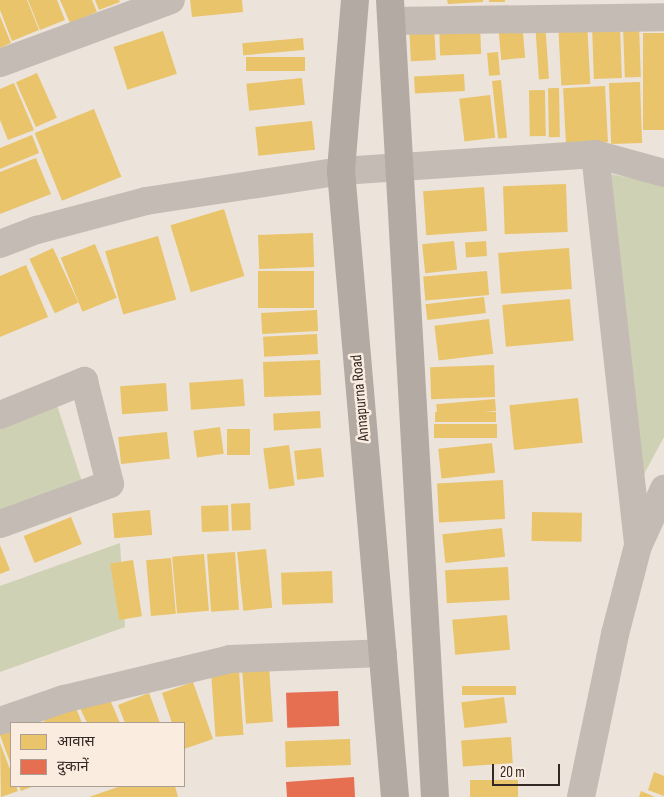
<!DOCTYPE html>
<html>
<head>
<meta charset="utf-8">
<style>
  body { margin:0 }
  #map { position:relative; width:664px; height:797px; overflow:hidden; background:#ece3db; font-family:"Sofia Sans Condensed","Noto Sans Devanagari",sans-serif }
  div>[style] { position:absolute }
  .green>* { inset:0; background:#ced1b3 }
  .homes>* { inset:0; background:#e9c46a; transform-origin:0 0 }
  .shops>* { inset:0; background:#e76f51; transform-origin:0 0 }
  .minor>* { height:28px; margin:-14px; padding:0 14px; transform-origin:14px; border-radius:14px; background:#c4bbb4 }
  .major>* { height:28px; margin:-14px; padding:0 14px; transform-origin:14px; border-radius:14px; background:#b3aaa4 }
  span { translate:-50% -50%; white-space:nowrap; text-align:center; line-height:1.15; -webkit-text-stroke:5px #faede0; paint-order:stroke }
  .street-label { font-size:16px; color:#342824 }
  .legend { position:absolute; left:10px; top:722px; width:175px; height:65px; box-sizing:border-box; background:#faede0; border:1px solid #ab9e95; margin:0; padding:6px 9px; list-style:none; font-size:15px; color:#342824 }
  .legend li { display:flex; align-items:center; gap:10px; height:25px }
  .legend b { width:25px; border:1px solid #ab9e95 }
  .scale { position:absolute; left:492px; top:764px; width:68px; height:22px; box-sizing:border-box; border:2px solid #342824; border-top:0; padding-left:6px; font-size:15px; line-height:18px; white-space:nowrap; color:#342824; -webkit-text-stroke:4px #faede0; paint-order:stroke }
</style>
</head>
<body>
<div id="map">
  <div class="green">
    <div style="clip-path:polygon(601px 172px,664px 185px,664px 437px,643px 476px)"></div>
    <div style="clip-path:polygon(53px 393px,84px 488px,0 518px,0 414px)"></div>
    <div style="clip-path:polygon(120px 543px,125px 627px,0 672px,0 586px)"></div>
  </div>
  <div class="homes">
    <div style="clip-path:polygon(0 0,27px 0,39px 30px,12px 41px,0 10px)"></div>
    <div style="clip-path:polygon(28px 0,57px 0,65px 20px,40px 30px)"></div>
    <div style="clip-path:polygon(60px 0,92px 0,97px 12px,70px 23px)"></div>
    <div style="clip-path:polygon(95px 0,119px 0,120px 2px,99px 10px)"></div>
    <div style="clip-path:polygon(190px 0,242px 0,243px 12px,192px 17px)"></div>
    <div style="clip-path:polygon(447px 0,483px 0,483px 2px,448px 4px)"></div>
    <div style="left:489px;top:0;width:16px;height:2px"></div>
    <div style="clip-path:polygon(0 16px,11px 43px,0 48px)"></div>
    <div style="left:587px;top:21px;width:63px;height:29px;rotate:87deg"></div>
    <div style="left:480px;top:22px;width:32px;height:41px;rotate:88deg"></div>
    <div style="left:522px;top:22px;width:36px;height:24px;rotate:85deg"></div>
    <div style="left:545px;top:22px;width:57px;height:10px;rotate:86deg"></div>
    <div style="left:434px;top:24px;width:36px;height:25px;rotate:87deg"></div>
    <div style="left:620px;top:25px;width:53px;height:28px;rotate:88deg"></div>
    <div style="left:639px;top:25px;width:52px;height:16px;rotate:88deg"></div>
    <div style="left:163px;top:31px;width:45px;height:52px;rotate:72deg"></div>
    <div style="left:664px;top:33px;width:97px;height:21px;rotate:90deg"></div>
    <div style="left:303px;top:38px;width:12px;height:61px;rotate:85deg"></div>
    <div style="left:498px;top:52px;width:23px;height:11px;rotate:85deg"></div>
    <div style="left:305px;top:57px;width:14px;height:59px;rotate:90deg"></div>
    <div style="left:37px;top:73px;width:49px;height:23px;rotate:66deg"></div>
    <div style="left:464px;top:74px;width:17px;height:50px;rotate:87deg"></div>
    <div style="left:302px;top:78px;width:27px;height:56px;rotate:84deg"></div>
    <div style="left:501px;top:80px;width:58px;height:9px;rotate:84deg"></div>
    <div style="left:640px;top:82px;width:61px;height:31px;rotate:88deg"></div>
    <div style="clip-path:polygon(14px 83px,34px 130px,8px 140px,0 120px,0 89px)"></div>
    <div style="left:605px;top:86px;width:56px;height:42px;rotate:87deg"></div>
    <div style="left:559px;top:88px;width:49px;height:11px;rotate:89deg"></div>
    <div style="left:545px;top:90px;width:46px;height:16px;rotate:89deg"></div>
    <div style="left:490px;top:95px;width:43px;height:31px;rotate:83deg"></div>
    <div style="left:94px;top:109px;width:73px;height:64px;rotate:68deg"></div>
    <div style="left:312px;top:121px;width:29px;height:57px;rotate:84deg"></div>
    <div style="clip-path:polygon(32px 135px,39px 153px,0 169px,0 148px)"></div>
    <div style="clip-path:polygon(36px 158px,51px 194px,0 214px,0 172px)"></div>
    <div style="left:566px;top:184px;width:48px;height:63px;rotate:88deg"></div>
    <div style="left:484px;top:187px;width:44px;height:61px;rotate:86deg"></div>
    <div style="left:224px;top:209px;width:70px;height:56px;rotate:73deg"></div>
    <div style="left:313px;top:233px;width:34px;height:55px;rotate:88deg"></div>
    <div style="left:158px;top:236px;width:66px;height:55px;rotate:74deg"></div>
    <div style="left:454px;top:241px;width:29px;height:32px;rotate:84deg"></div>
    <div style="left:486px;top:241px;width:15px;height:21px;rotate:86deg"></div>
    <div style="left:95px;top:244px;width:58px;height:37px;rotate:68deg"></div>
    <div style="left:53px;top:248px;width:60px;height:26px;rotate:65deg"></div>
    <div style="left:569px;top:248px;width:41px;height:71px;rotate:86deg"></div>
    <div style="clip-path:polygon(26px 265px,48px 317px,0 337px,0 276px)"></div>
    <div style="left:314px;top:271px;width:37px;height:56px;rotate:90deg"></div>
    <div style="left:487px;top:271px;width:24px;height:64px;rotate:85deg"></div>
    <div style="left:484px;top:297px;width:16px;height:59px;rotate:83deg"></div>
    <div style="left:570px;top:299px;width:42px;height:68px;rotate:85deg"></div>
    <div style="left:317px;top:310px;width:21px;height:56px;rotate:87deg"></div>
    <div style="left:489px;top:319px;width:35px;height:55px;rotate:83deg"></div>
    <div style="left:317px;top:334px;width:20px;height:54px;rotate:87deg"></div>
    <div style="left:320px;top:360px;width:35px;height:57px;rotate:88deg"></div>
    <div style="left:494px;top:365px;width:32px;height:64px;rotate:88deg"></div>
    <div style="left:243px;top:379px;width:27px;height:54px;rotate:86deg"></div>
    <div style="left:166px;top:383px;width:28px;height:46px;rotate:86deg"></div>
    <div style="left:578px;top:398px;width:45px;height:69px;rotate:84deg"></div>
    <div style="left:495px;top:399px;width:12px;height:59px;rotate:85deg"></div>
    <div style="left:320px;top:411px;width:17px;height:47px;rotate:87deg"></div>
    <div style="left:496px;top:412px;width:10px;height:61px;rotate:90deg"></div>
    <div style="left:497px;top:424px;width:14px;height:63px;rotate:90deg"></div>
    <div style="left:220px;top:427px;width:27px;height:27px;rotate:82deg"></div>
    <div style="left:227px;top:429px;width:23px;height:26px"></div>
    <div style="left:167px;top:432px;width:27px;height:49px;rotate:84deg"></div>
    <div style="left:492px;top:443px;width:30px;height:54px;rotate:84deg"></div>
    <div style="left:289px;top:445px;width:41px;height:26px;rotate:82deg"></div>
    <div style="left:321px;top:448px;width:29px;height:27px;rotate:84deg"></div>
    <div style="left:503px;top:480px;width:39px;height:66px;rotate:87deg"></div>
    <div style="left:250px;top:503px;width:27px;height:19px;rotate:88deg"></div>
    <div style="left:228px;top:505px;width:26px;height:27px;rotate:88deg"></div>
    <div style="left:150px;top:510px;width:25px;height:38px;rotate:85deg"></div>
    <div style="left:532px;top:512px;width:50px;height:29px;rotate:1deg"></div>
    <div style="left:71px;top:517px;width:29px;height:51px;rotate:68deg"></div>
    <div style="left:502px;top:528px;width:29px;height:60px;rotate:84deg"></div>
    <div style="clip-path:polygon(0 545px,10px 570px,0 574px)"></div>
    <div style="left:266px;top:549px;width:59px;height:29px;rotate:84deg"></div>
    <div style="left:235px;top:552px;width:58px;height:28px;rotate:86deg"></div>
    <div style="left:204px;top:554px;width:57px;height:32px;rotate:85deg"></div>
    <div style="left:171px;top:558px;width:56px;height:25px;rotate:85deg"></div>
    <div style="left:133px;top:560px;width:57px;height:23px;rotate:81deg"></div>
    <div style="left:508px;top:567px;width:33px;height:63px;rotate:87deg"></div>
    <div style="left:332px;top:571px;width:32px;height:51px;rotate:88deg"></div>
    <div style="left:507px;top:615px;width:35px;height:55px;rotate:85deg"></div>
    <div style="left:269px;top:666px;width:56px;height:27px;rotate:86deg"></div>
    <div style="left:239px;top:671px;width:64px;height:28px;rotate:86deg"></div>
    <div style="clip-path:polygon(193px 682px,213px 739px,184px 749px,184px 723px,172px 723px,162px 693px)"></div>
    <div style="left:516px;top:686px;width:9px;height:54px;rotate:90deg"></div>
    <div style="clip-path:polygon(149px 693px,160px 723px,125px 723px,118px 705px)"></div>
    <div style="clip-path:polygon(108px 695px,120px 723px,87px 723px,80px 708px)"></div>
    <div style="left:504px;top:697px;width:26px;height:43px;rotate:83deg"></div>
    <div style="clip-path:polygon(74px 703px,82px 723px,45px 723px,42px 716px)"></div>
    <div style="clip-path:polygon(11px 727px,11px 765px,0 735px,0 731px)"></div>
    <div style="left:511px;top:737px;width:26px;height:50px;rotate:86deg"></div>
    <div style="left:350px;top:739px;width:26px;height:65px;rotate:88deg"></div>
    <div style="clip-path:polygon(0 743px,11px 772px,11px 786px,16px 786px,18px 791px,1px 797px)"></div>
    <div style="clip-path:polygon(654px 772px,664px 776px,664px 796px,648px 790px)"></div>
    <div style="left:470px;top:780px;width:48px;height:17px"></div>
    <div style="clip-path:polygon(19px 786px,34px 786px,21px 791px)"></div>
    <div style="clip-path:polygon(121px 786px,175px 786px,178px 797px,89px 797px)"></div>
    <div style="clip-path:polygon(641px 791px,655px 797px,639px 797px)"></div>
  </div>
  <div class="shops">
    <div style="left:338px;top:691px;width:35px;height:52px;rotate:88deg"></div>
    <div style="clip-path:polygon(354px 777px,355px 797px,287px 797px,286px 782px)"></div>
  </div>
  <div class="minor">
    <div style="left:392px;top:21px;width:272px;rotate:-0.8deg"></div>
    <div style="left:0;top:63px;width:182px;rotate:-20.2deg"></div>
    <div style="left:595px;top:154px;width:394px;rotate:83.7deg"></div>
    <div style="left:0;top:244px;width:40px;rotate:-21deg"></div>
    <div style="left:37px;top:230px;width:113px;rotate:-14.9deg"></div>
    <div style="left:146px;top:201px;width:197px;rotate:-8.7deg"></div>
    <div style="left:341px;top:171px;width:255px;rotate:-3.8deg"></div>
    <div style="left:595px;top:154px;width:72px;rotate:15.4deg"></div>
    <div style="left:0;top:415px;width:91px;rotate:-22deg"></div>
    <div style="left:84px;top:381px;width:106px;rotate:75.8deg"></div>
    <div style="left:110px;top:484px;width:117px;rotate:160deg"></div>
    <div style="left:0;top:721px;width:68px;rotate:-19deg"></div>
    <div style="left:64px;top:699px;width:171px;rotate:-13.5deg"></div>
    <div style="left:230px;top:659px;width:153px;rotate:-2.2deg"></div>
    <div style="left:581px;top:797px;width:167px;rotate:-78.2deg"></div>
    <div style="left:615px;top:634px;width:91px;rotate:-75.4deg"></div>
    <div style="left:638px;top:546px;width:63px;rotate:-65.5deg"></div>
  </div>
  <div class="major">
    <div style="left:355px;top:0;width:172px;rotate:94.7deg"></div>
    <div style="left:341px;top:171px;width:628px;rotate:85.07deg"></div>
    <div style="left:390px;top:0;width:798px;rotate:86.77deg"></div>
  </div>
  <div class="street-label">
    <span style="left:361px;top:398px;rotate:-95deg">Annapurna Road</span>
  </div>
  <ul class="legend">
  <li><b style="height:14px;background:#e9c46a"></b>आवास</li>
  <li><b style="height:14px;background:#e76f51"></b>दुकानें</li>
  </ul>
  <div class="scale">20 m</div>
</div>
</body>
</html>
